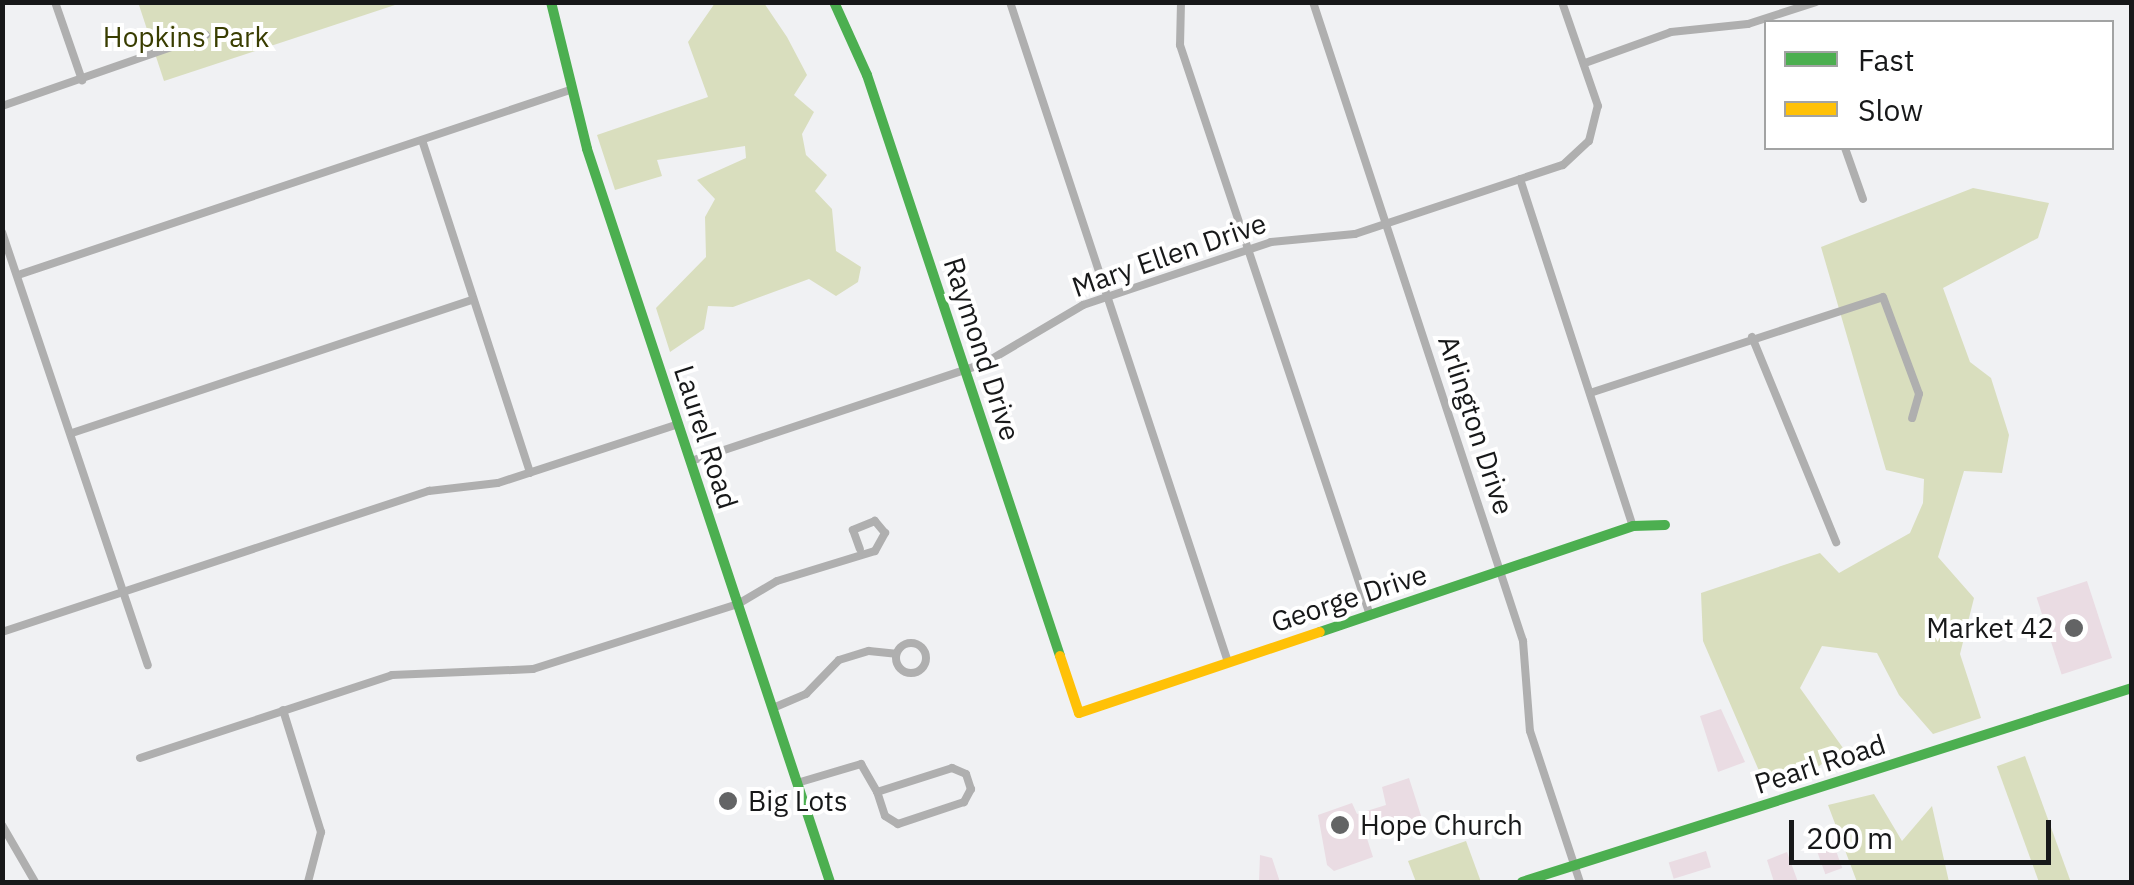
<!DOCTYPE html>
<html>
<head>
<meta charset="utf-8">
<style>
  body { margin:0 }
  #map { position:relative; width:2134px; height:885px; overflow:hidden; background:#f0f1f3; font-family:"IBM Plex Sans",sans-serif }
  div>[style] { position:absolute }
  .green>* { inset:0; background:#d9debe; transform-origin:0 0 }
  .building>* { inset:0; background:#eadce3; transform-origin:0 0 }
  .street>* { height:8px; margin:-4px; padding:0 4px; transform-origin:4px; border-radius:4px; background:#afafaf }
  .street>.ring { margin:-4px; padding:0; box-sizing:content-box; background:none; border:8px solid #afafaf; border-radius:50% }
  .fast>* { height:10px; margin:-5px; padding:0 5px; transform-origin:5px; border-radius:5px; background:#4caf50 }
  .slow>* { height:10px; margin:-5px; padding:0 5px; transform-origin:5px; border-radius:5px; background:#ffc107 }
  .dots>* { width:28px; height:28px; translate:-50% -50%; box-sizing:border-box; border:5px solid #fff; border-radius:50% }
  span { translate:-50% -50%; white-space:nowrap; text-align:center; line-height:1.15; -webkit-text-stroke:8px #fff; paint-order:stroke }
  .park-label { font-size:28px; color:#393d01 }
  .street-label { font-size:28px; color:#171819 }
  .poi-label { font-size:28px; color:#171819 }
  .right { translate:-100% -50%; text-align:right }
  .left { translate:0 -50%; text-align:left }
  .frame { position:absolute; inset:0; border:5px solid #171819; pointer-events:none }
  .legend { position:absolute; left:1764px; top:20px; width:350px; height:130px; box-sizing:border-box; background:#fff; border:2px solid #a2a3a3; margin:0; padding:12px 18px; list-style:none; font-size:30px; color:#171819 }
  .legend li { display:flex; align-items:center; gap:20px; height:50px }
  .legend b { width:50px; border:2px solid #a2a3a3 }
  .scale { position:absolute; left:1789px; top:820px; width:262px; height:45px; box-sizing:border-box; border:5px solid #171819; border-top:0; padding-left:12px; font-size:30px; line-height:35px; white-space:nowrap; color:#171819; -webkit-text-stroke:8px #fff; paint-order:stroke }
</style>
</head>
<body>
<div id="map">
  <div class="green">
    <div style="clip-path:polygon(138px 2px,401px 3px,164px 81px)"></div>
    <div style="clip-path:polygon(715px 3px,764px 3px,787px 37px,807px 75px,794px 95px,814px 112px,802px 134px,806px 155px,827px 175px,815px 191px,832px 209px,836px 251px,861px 267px,858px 282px,836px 296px,809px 279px,733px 307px,708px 306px,704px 329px,670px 352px,656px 308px,706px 257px,705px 217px,715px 199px,697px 180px,746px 158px,745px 146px,657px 160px,662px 176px,615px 190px,597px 135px,708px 97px,688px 42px)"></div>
    <div style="clip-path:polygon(1973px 188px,2049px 203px,2038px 238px,1943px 288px,1970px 362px,1991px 378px,2009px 435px,2002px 473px,1964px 471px,1938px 557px,1974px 598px,1960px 654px,1981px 718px,1933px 734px,1899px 695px,1877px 653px,1822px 646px,1800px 688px,1843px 748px,1810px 773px,1766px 787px,1703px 641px,1701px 593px,1820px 553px,1839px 573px,1910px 533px,1923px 503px,1924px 479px,1886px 470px,1821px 247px)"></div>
    <div style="left:2025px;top:756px;width:134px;height:30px;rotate:70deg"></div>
    <div style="clip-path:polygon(1874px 794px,1902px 841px,1932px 806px,1949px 882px,1857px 882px,1828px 805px)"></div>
    <div style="clip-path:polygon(1466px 841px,1481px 882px,1416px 882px,1408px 861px)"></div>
  </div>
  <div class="building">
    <div style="left:2087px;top:581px;width:81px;height:53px;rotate:72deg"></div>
    <div style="clip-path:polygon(1721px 709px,1745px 762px,1718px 772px,1700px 716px)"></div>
    <div style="clip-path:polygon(1409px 778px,1423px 822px,1395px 831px,1391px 818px,1363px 826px,1373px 857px,1334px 871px,1327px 865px,1318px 815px,1352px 803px,1357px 814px,1386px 805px,1382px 787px)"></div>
    <div style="left:1831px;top:837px;width:33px;height:18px;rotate:70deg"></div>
    <div style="left:1706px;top:851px;width:17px;height:39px;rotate:73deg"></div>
    <div style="clip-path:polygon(1787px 852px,1798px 882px,1774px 882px,1767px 860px)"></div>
    <div style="clip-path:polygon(1260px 855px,1272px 858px,1280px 882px,1259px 882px)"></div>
  </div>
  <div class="street">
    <div style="left:55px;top:2px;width:83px;rotate:70.9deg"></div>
    <div style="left:1010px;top:2px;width:695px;rotate:71.72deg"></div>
    <div style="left:1181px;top:2px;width:43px;rotate:91.3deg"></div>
    <div style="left:1180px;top:45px;width:601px;rotate:71.57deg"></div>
    <div style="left:1313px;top:2px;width:673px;rotate:71.81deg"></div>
    <div style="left:1523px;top:641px;width:90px;rotate:85.6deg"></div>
    <div style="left:1530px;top:731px;width:159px;rotate:71.7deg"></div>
    <div style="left:1585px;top:63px;width:91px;rotate:-19.8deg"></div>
    <div style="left:1671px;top:32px;width:77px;rotate:-5.9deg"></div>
    <div style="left:1748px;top:24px;width:71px;rotate:-17.9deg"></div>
    <div style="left:2px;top:106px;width:216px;rotate:-19.2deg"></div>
    <div style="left:422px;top:140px;width:350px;rotate:72deg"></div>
    <div style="left:1845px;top:148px;width:54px;rotate:70.6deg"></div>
    <div style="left:1520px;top:179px;width:365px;rotate:72deg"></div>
    <div style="left:2px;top:232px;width:457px;rotate:71.4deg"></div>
    <div style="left:21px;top:274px;width:579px;rotate:-18.53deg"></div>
    <div style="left:1752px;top:337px;width:222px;rotate:67.7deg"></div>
    <div style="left:1590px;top:393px;width:308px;rotate:-18.1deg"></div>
    <div style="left:1883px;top:297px;width:103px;rotate:69.6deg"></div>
    <div style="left:1919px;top:394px;width:25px;rotate:106deg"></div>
    <div style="left:72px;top:433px;width:422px;rotate:-18.4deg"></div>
    <div style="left:691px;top:461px;width:310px;rotate:-18.4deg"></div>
    <div style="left:985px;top:363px;width:114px;rotate:-30.6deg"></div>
    <div style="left:1083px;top:305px;width:198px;rotate:-18.5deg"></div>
    <div style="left:1271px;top:242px;width:84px;rotate:-5.4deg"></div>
    <div style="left:1355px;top:234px;width:219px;rotate:-18.4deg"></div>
    <div style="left:1563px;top:165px;width:35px;rotate:-43deg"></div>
    <div style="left:1589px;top:141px;width:36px;rotate:-76deg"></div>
    <div style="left:1598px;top:106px;width:110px;rotate:-109.1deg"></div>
    <div style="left:2px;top:632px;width:450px;rotate:-18.3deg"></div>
    <div style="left:429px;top:491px;width:69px;rotate:-6.6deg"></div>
    <div style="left:498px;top:483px;width:190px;rotate:-18.1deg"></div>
    <div class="ring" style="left:896px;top:643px;width:22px;height:22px"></div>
    <div style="left:773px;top:708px;width:36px;rotate:-23deg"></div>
    <div style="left:806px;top:694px;width:47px;rotate:-45.9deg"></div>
    <div style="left:839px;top:660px;width:31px;rotate:-17deg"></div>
    <div style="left:869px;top:651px;width:27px;rotate:6deg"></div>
    <div style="left:283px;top:710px;width:128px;rotate:72.7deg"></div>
    <div style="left:321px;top:832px;width:52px;rotate:104.6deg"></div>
    <div style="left:140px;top:758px;width:265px;rotate:-18.2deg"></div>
    <div style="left:392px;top:675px;width:141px;rotate:-2.4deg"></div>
    <div style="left:533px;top:669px;width:215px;rotate:-17.6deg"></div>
    <div style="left:738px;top:604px;width:45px;rotate:-30.5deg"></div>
    <div style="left:777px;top:581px;width:102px;rotate:-17deg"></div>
    <div style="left:875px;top:551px;width:21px;rotate:-61deg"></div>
    <div style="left:885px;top:533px;width:16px;rotate:-130deg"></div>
    <div style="left:875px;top:521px;width:24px;rotate:158deg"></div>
    <div style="left:853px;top:530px;width:20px;rotate:70deg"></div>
    <div style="left:952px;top:768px;width:15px;rotate:23deg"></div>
    <div style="left:966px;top:774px;width:16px;rotate:72deg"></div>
    <div style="left:971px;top:789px;width:15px;rotate:118deg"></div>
    <div style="left:964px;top:802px;width:70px;rotate:161.6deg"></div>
    <div style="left:898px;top:824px;width:15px;rotate:-148deg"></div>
    <div style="left:885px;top:816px;width:25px;rotate:-108deg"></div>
    <div style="left:877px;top:792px;width:79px;rotate:-17.7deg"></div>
    <div style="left:797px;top:783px;width:67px;rotate:-16.5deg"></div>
    <div style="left:861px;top:764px;width:32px;rotate:60deg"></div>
    <div style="left:2px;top:825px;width:66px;rotate:59.9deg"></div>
  </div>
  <div class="fast">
    <div style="left:551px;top:2px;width:151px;rotate:76.2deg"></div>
    <div style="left:587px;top:149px;width:772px;rotate:71.66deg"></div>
    <div style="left:834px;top:2px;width:80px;rotate:65.7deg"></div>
    <div style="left:867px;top:75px;width:612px;rotate:71.62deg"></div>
    <div style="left:1320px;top:632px;width:330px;rotate:-18.7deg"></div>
    <div style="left:1633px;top:526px;width:32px;rotate:-2deg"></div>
    <div style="left:1522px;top:882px;width:640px;rotate:-17.64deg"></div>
  </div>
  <div class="slow">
    <div style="left:1060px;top:656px;width:60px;rotate:71.6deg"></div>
    <div style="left:1079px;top:713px;width:254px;rotate:-18.6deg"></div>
  </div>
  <div class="dots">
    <div style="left:2074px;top:628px;background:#636465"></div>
    <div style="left:728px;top:801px;background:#636465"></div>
    <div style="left:1340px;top:825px;background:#636465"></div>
  </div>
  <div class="park-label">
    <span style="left:186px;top:37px">Hopkins Park</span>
  </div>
  <div class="street-label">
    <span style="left:1169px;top:255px;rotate:-19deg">Mary Ellen Drive</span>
    <span style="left:982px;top:349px;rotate:72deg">Raymond Drive</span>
    <span style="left:1476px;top:425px;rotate:72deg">Arlington Drive</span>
    <span style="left:706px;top:437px;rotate:72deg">Laurel Road</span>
    <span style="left:1349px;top:598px;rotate:-18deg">George Drive</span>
    <span style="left:1820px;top:764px;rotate:-18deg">Pearl Road</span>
  </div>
  <div class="poi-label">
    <span class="right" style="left:2054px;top:628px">Market 42</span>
    <span class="left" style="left:748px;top:801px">Big Lots</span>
    <span class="left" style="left:1360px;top:825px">Hope Church</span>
  </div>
  <div class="frame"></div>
  <ul class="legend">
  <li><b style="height:12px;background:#4caf50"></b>Fast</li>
  <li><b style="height:12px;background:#ffc107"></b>Slow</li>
  </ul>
  <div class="scale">200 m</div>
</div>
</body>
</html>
